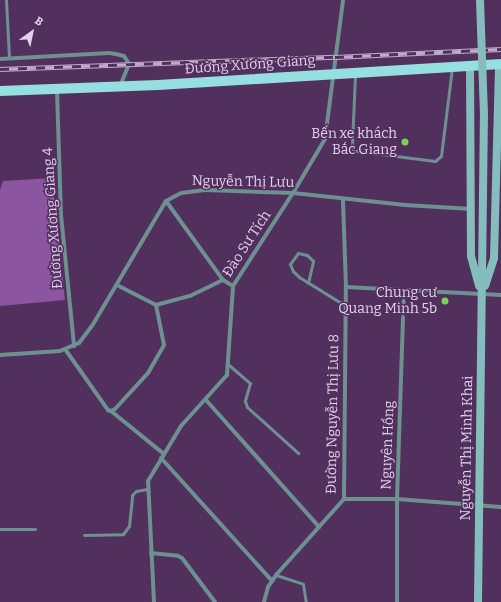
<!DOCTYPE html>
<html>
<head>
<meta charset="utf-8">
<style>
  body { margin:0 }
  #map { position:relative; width:501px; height:602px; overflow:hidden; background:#51305e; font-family:Bitter,serif }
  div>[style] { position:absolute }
  .water>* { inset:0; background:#8b559f }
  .lane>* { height:3px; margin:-1.5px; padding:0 1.5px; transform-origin:1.5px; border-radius:1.5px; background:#6d9090 }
  .street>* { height:4px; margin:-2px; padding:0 2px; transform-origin:2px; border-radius:2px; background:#6d9090 }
  .secondary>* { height:8px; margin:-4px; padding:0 4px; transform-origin:4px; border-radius:4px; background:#85bdbd }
  .primary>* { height:10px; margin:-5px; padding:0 5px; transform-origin:5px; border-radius:5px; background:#96dfe0 }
  .rail>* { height:4.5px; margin-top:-2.25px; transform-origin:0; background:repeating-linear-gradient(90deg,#51305e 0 9px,#c1abca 0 18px); box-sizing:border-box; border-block:1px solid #c1abca }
  .secondary-bridge>* { height:8px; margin:-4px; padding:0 4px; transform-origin:4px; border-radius:4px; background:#85bdbd }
  .dots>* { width:11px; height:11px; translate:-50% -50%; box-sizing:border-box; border:2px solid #51305e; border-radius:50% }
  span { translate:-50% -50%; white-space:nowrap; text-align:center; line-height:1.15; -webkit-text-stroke:3px #51305e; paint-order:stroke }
  .street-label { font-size:14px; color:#e3d0eb }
  .poi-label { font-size:14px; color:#e3d0eb }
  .right { translate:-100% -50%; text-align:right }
  .north { position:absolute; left:12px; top:12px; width:40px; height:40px; -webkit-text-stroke:3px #51305e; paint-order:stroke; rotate:33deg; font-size:11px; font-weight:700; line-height:16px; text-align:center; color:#e3d0eb }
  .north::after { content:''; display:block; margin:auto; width:14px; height:18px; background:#e3d0eb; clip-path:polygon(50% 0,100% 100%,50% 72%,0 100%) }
</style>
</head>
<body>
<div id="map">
  <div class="water">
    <div style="clip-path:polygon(52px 178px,65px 300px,0 306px,0 190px,3px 181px)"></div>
  </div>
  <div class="lane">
    <div style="left:6px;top:0;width:58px;rotate:87deg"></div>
    <div style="left:355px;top:75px;width:69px;rotate:92.5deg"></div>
    <div style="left:352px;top:144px;width:5px;rotate:79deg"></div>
    <div style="left:353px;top:149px;width:4px;rotate:34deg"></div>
    <div style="left:356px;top:151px;width:80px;rotate:7.2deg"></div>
    <div style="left:435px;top:161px;width:8px;rotate:-40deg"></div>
    <div style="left:441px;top:156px;width:89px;rotate:-82.9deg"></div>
    <div style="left:308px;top:283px;width:23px;rotate:-77deg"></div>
    <div style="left:313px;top:261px;width:8px;rotate:-135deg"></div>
    <div style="left:307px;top:255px;width:9px;rotate:-167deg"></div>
    <div style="left:298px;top:253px;width:14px;rotate:126deg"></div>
    <div style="left:290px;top:264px;width:8px;rotate:67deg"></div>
    <div style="left:293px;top:271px;width:8px;rotate:45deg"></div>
    <div style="left:299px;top:277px;width:55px;rotate:31.7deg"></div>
    <div style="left:229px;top:365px;width:28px;rotate:41deg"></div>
    <div style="left:250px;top:383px;width:19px;rotate:106deg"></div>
    <div style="left:245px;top:401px;width:6px;rotate:72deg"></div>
    <div style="left:247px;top:407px;width:69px;rotate:42deg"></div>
    <div style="left:0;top:529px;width:35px"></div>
    <div style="left:84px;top:535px;width:39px;rotate:-1deg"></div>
    <div style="left:123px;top:534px;width:10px;rotate:-53deg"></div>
    <div style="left:129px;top:526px;width:31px;rotate:-84deg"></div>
    <div style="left:132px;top:495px;width:6px;rotate:-45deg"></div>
    <div style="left:136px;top:491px;width:11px;rotate:-10deg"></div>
    <div style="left:276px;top:575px;width:28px;rotate:18deg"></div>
    <div style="left:303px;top:584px;width:18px;rotate:81deg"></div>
  </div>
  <div class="street">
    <div style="left:0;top:59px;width:109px;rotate:-3.2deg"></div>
    <div style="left:109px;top:53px;width:7px;rotate:8deg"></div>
    <div style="left:116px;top:54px;width:8px;rotate:14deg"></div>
    <div style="left:124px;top:56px;width:9px;rotate:58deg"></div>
    <div style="left:129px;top:64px;width:24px;rotate:112deg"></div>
    <div style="left:57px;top:90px;width:125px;rotate:88.2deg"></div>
    <div style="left:61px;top:215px;width:132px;rotate:84.3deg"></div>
    <div style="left:166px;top:201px;width:97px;rotate:54.2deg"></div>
    <div style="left:223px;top:280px;width:12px;rotate:31deg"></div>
    <div style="left:346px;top:287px;width:155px;rotate:3deg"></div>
    <div style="left:156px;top:305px;width:35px;rotate:-15deg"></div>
    <div style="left:190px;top:296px;width:37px;rotate:-26deg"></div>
    <div style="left:65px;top:349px;width:75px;rotate:54.8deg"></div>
    <div style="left:108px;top:410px;width:3px;rotate:18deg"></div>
    <div style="left:111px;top:411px;width:4px;rotate:-27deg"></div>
    <div style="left:115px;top:409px;width:49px;rotate:-47.5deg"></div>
    <div style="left:148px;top:373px;width:32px;rotate:-60deg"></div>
    <div style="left:164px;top:345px;width:41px;rotate:-101.3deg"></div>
    <div style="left:156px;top:305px;width:44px;rotate:-152.9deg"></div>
    <div style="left:0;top:355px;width:60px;rotate:-3.8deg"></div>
    <div style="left:60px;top:351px;width:21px;rotate:-23deg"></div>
    <div style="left:79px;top:343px;width:21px;rotate:-53deg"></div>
    <div style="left:92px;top:326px;width:145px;rotate:-59.4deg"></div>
    <div style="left:166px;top:201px;width:17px;rotate:-28deg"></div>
    <div style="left:181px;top:193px;width:24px;rotate:-7deg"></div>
    <div style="left:205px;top:190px;width:88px;rotate:2deg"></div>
    <div style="left:293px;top:193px;width:113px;rotate:6.1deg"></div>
    <div style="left:405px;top:205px;width:67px;rotate:3.4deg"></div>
    <div style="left:206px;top:400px;width:170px;rotate:48.3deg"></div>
    <div style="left:111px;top:411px;width:68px;rotate:39.1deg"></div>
    <div style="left:161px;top:458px;width:166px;rotate:47.9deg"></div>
    <div style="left:344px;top:499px;width:53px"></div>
    <div style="left:397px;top:499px;width:104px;rotate:4.4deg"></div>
    <div style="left:151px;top:553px;width:27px;rotate:6deg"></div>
    <div style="left:178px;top:556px;width:4px;rotate:27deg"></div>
    <div style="left:182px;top:558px;width:55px;rotate:53.1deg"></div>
    <div style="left:154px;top:602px;width:121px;rotate:-92.8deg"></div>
    <div style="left:148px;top:481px;width:64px;rotate:-59deg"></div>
    <div style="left:181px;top:426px;width:69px;rotate:-48deg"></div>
    <div style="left:227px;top:375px;width:89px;rotate:-86.1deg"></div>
    <div style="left:233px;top:286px;width:111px;rotate:-57.2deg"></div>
    <div style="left:293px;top:193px;width:63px;rotate:-59.3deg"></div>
    <div style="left:325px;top:139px;width:140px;rotate:-82.6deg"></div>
    <div style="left:264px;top:602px;width:16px;rotate:-75deg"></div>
    <div style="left:268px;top:587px;width:14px;rotate:-56deg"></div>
    <div style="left:276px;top:575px;width:102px;rotate:-48.2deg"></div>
    <div style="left:344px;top:499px;width:212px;rotate:-89.5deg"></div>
    <div style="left:346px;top:287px;width:88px;rotate:-92deg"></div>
    <div style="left:397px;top:602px;width:103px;rotate:-90deg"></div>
    <div style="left:397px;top:499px;width:209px;rotate:-88.1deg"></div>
  </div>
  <div class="secondary">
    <div style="left:470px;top:65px;width:191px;rotate:89.7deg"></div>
    <div style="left:471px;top:256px;width:31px;rotate:75deg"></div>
    <div style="left:485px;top:286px;width:29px;rotate:-72deg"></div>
    <div style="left:494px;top:258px;width:194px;rotate:-88.5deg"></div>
    <div style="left:478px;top:602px;width:488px;rotate:-89.3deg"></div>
  </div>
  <div class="primary">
    <div style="left:0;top:91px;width:158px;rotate:-2.2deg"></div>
    <div style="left:158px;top:85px;width:344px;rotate:-3.5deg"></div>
  </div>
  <div class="rail">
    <div style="left:0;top:69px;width:335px;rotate:-2.1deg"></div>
    <div style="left:335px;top:57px;width:166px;rotate:-2.8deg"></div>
  </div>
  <div class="secondary-bridge">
    <div style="left:480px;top:0;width:114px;rotate:88deg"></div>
  </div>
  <div class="dots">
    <div style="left:405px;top:142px;background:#7ed153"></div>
    <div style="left:445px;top:301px;background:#7ed153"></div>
  </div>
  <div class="street-label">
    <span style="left:250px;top:65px;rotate:-4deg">Đường Xương Giang</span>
    <span style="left:243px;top:182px;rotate:1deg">Nguyễn Thị Lưu</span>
    <span style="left:53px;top:218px;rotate:-94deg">Đường Xương Giang 4</span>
    <span style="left:247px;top:244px;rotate:-57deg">Đào Sư Tích</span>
    <span style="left:333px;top:414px;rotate:-89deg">Đường Nguyễn Thị Lưu 8</span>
    <span style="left:388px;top:445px;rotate:-88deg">Nguyên Hồng</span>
    <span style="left:467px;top:448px;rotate:-89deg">Nguyễn Thị Minh Khai</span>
  </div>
  <div class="poi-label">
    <span class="right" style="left:397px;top:142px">Bến xe khách<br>Bắc Giang</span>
    <span class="right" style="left:437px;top:301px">Chung cư<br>Quang Minh 5b</span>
  </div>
  <div class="north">B</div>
</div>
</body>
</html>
